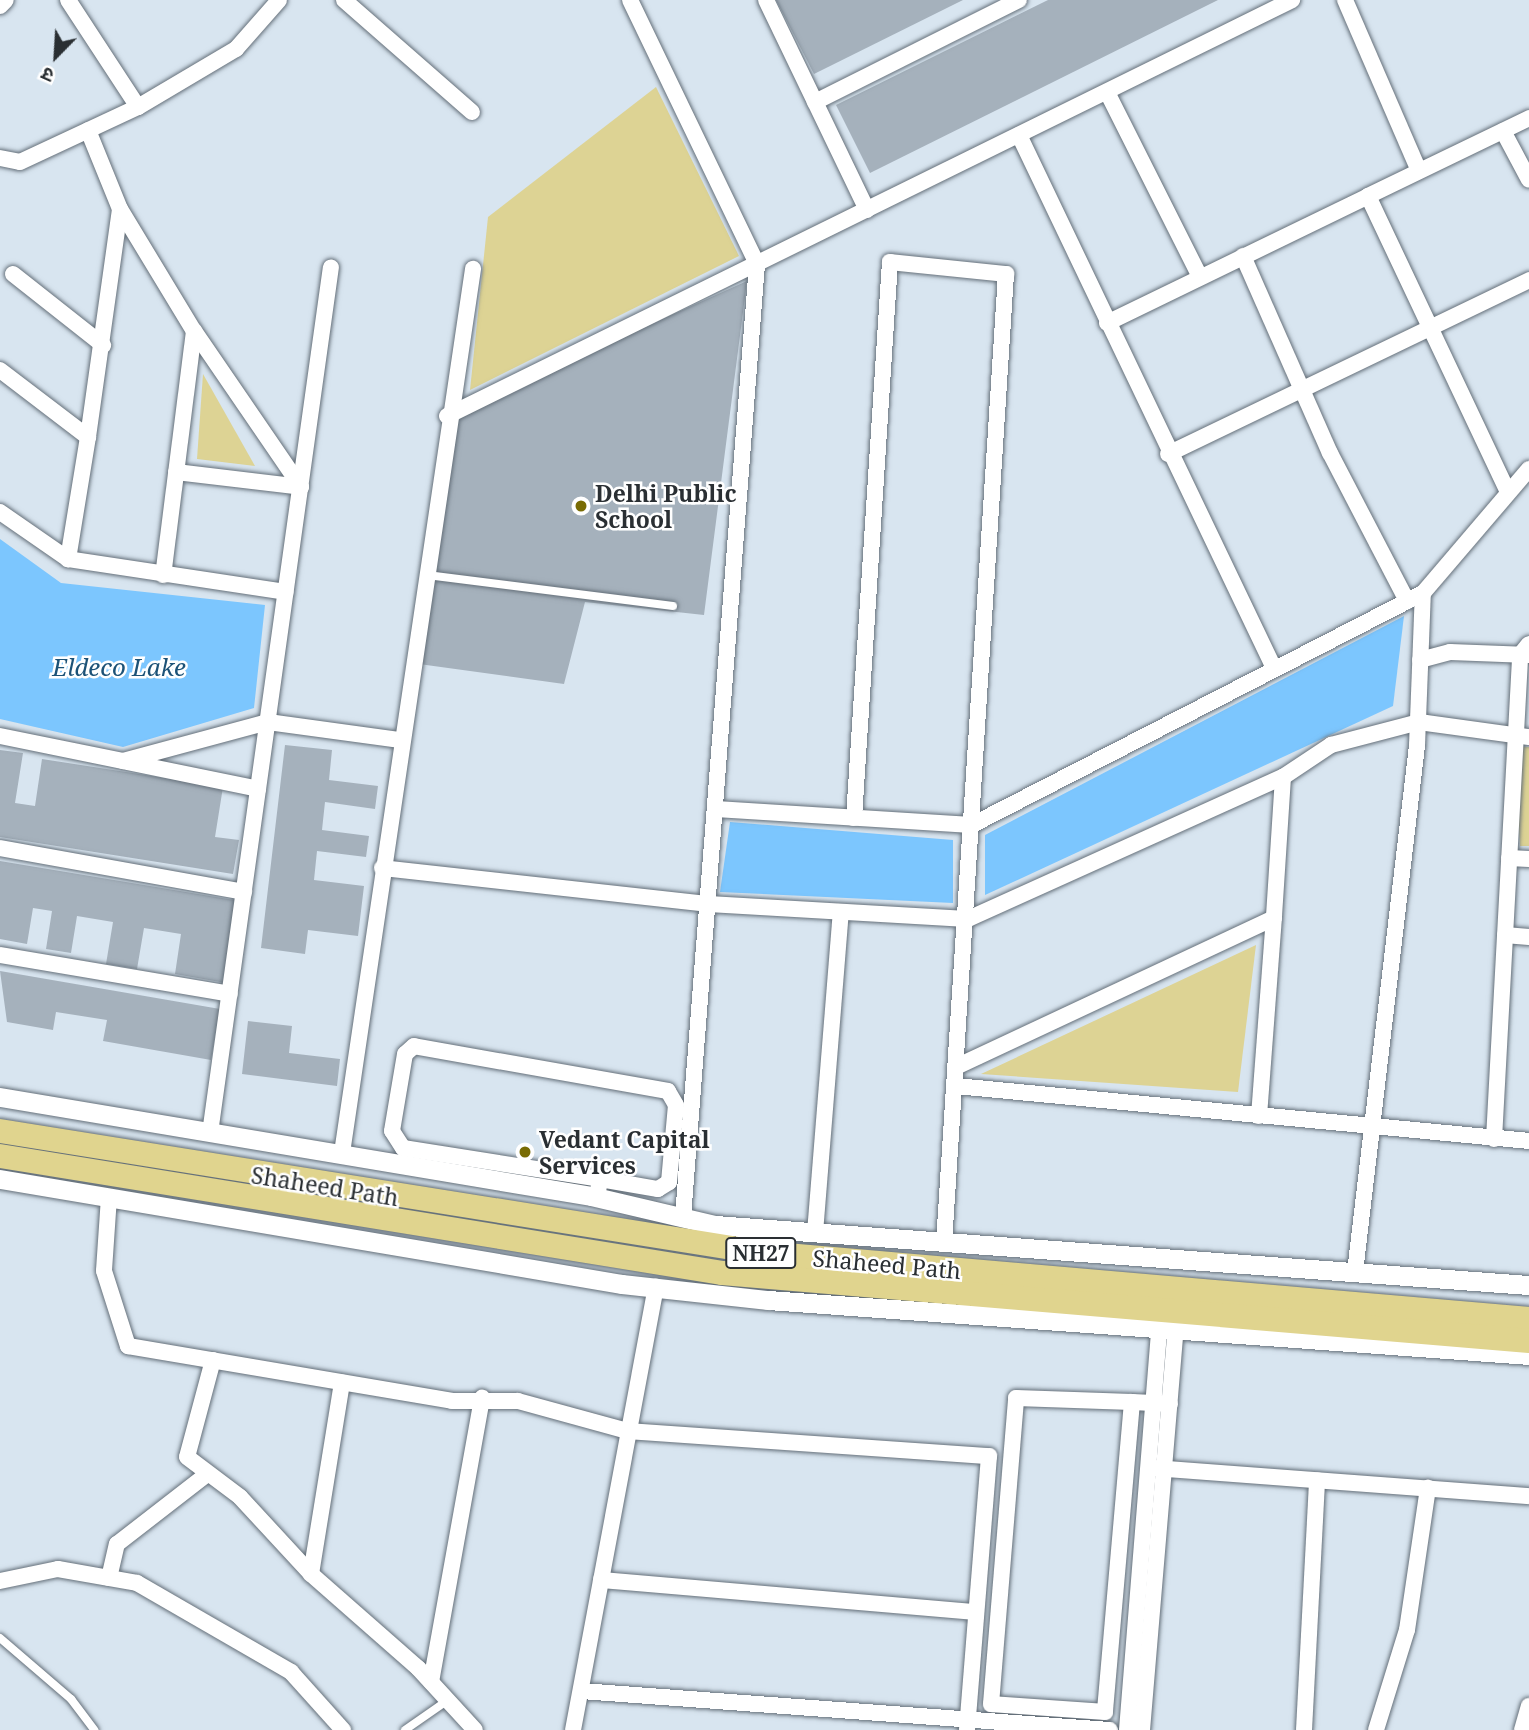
<!DOCTYPE html>
<html>
<head>
<meta charset="utf-8">
<style>
  body { margin:0 }
  #map { position:relative; width:1529px; height:1730px; overflow:hidden; background:#d8e5f0; font-family:"Noto Serif","Noto Sans Devanagari",serif }
  div>[style] { position:absolute }
  .green>* { inset:0; background:#ddd394 }
  .water>* { inset:0; background:#7cc6fe }
  .building>* { inset:0; background:#a5b1bc }
  .roads { filter:drop-shadow(0 0 2px #646f79) drop-shadow(0 0 2px #646f79) }
  .service>* { height:8px; margin:-4px; padding:0 4px; transform-origin:4px; border-radius:4px; background:#fff }
  .minor>* { height:16px; margin:-8px; padding:0 8px; transform-origin:8px; border-radius:8px; background:#fff }
  .tertiary>* { height:19px; margin:-9.5px; padding:0 9.5px; transform-origin:9.5px; border-radius:9.5px; background:#fff }
  .trunk>* { height:24px; margin:-12px; padding:0 12px; transform-origin:12px; border-radius:12px; background:#e0d48e }
  .dots>* { width:19px; height:19px; translate:-50% -50%; box-sizing:border-box; border:4px solid #fff; border-radius:50% }
  span { translate:-50% -50%; white-space:nowrap; text-align:center; line-height:1.15; -webkit-text-stroke:5px #fff; paint-order:stroke }
  .shield-label span { padding:2px 5px; background:#fff; border:2px solid; border-radius:5px; -webkit-text-stroke-width:0 }
  .shield-label { font-size:21px; color:#2a2f33; font-weight:700 }
  .poi-label { font-size:23px; color:#2a2f33; font-weight:700 }
  .left { translate:0 -50%; text-align:left }
  .street-label { font-size:23px; color:#2a2f33 }
  .water-label { font-size:24px; color:#1c5277; font-style:italic }
  .north { position:absolute; left:21px; top:21px; width:70px; height:70px; -webkit-text-stroke:5px #fff; paint-order:stroke; rotate:204deg; font-size:19px; font-weight:700; line-height:28px; text-align:center; color:#2a2f33 }
  .north::after { content:''; display:block; margin:auto; width:24px; height:32px; background:#2a2f33; clip-path:polygon(50% 0,100% 100%,50% 72%,0 100%) }
</style>
</head>
<body>
<div id="map">
  <div class="green">
    <div style="clip-path:polygon(656px 87px,739px 256px,470px 390px,488px 217px)"></div>
    <div style="clip-path:polygon(203px 374px,255px 466px,197px 459px)"></div>
    <div style="clip-path:polygon(1515px 746px,1529px 747px,1529px 846px,1520px 846px)"></div>
    <div style="clip-path:polygon(1256px 945px,1238px 1092px,981px 1074px)"></div>
  </div>
  <div class="water">
    <div style="clip-path:polygon(0 539px,61px 583px,265px 605px,254px 708px,123px 747px,0 719px)"></div>
    <div style="clip-path:polygon(1404px 616px,1393px 706px,985px 895px,985px 835px)"></div>
    <div style="clip-path:polygon(730px 822px,953px 840px,953px 903px,720px 892px)"></div>
  </div>
  <div class="building">
    <div style="clip-path:polygon(776px 0,963px 0,814px 74px)"></div>
    <div style="clip-path:polygon(1048px 0,1218px 0,870px 173px,836px 105px)"></div>
    <div style="clip-path:polygon(747px 281px,704px 615px,585px 602px,564px 684px,419px 664px,460px 410px)"></div>
    <div style="clip-path:polygon(285px 745px,332px 750px,329px 780px,378px 786px,375px 809px,325px 802px,322px 830px,369px 836px,366px 857px,317px 851px,314px 880px,364px 886px,358px 936px,308px 930px,305px 954px,261px 948px)"></div>
    <div style="clip-path:polygon(0 750px,23px 753px,15px 803px,35px 806px,42px 759px,223px 787px,215px 837px,239px 840px,233px 874px,0 837px)"></div>
    <div style="clip-path:polygon(0 861px,240px 901px,226px 983px,175px 974px,181px 934px,144px 928px,137px 969px,106px 964px,113px 922px,77px 916px,71px 953px,46px 949px,52px 911px,33px 908px,27px 944px,0 939px)"></div>
    <div style="clip-path:polygon(0 971px,220px 1009px,211px 1060px,103px 1041px,107px 1020px,56px 1012px,53px 1030px,7px 1022px)"></div>
    <div style="clip-path:polygon(248px 1021px,292px 1026px,289px 1053px,340px 1059px,337px 1086px,242px 1074px)"></div>
  </div>
  <div class="roads">
    <div class="service">
      <div style="left:427px;top:575px;width:248px;rotate:7.2deg"></div>
      <div style="left:0;top:1638px;width:94px;rotate:40.7deg"></div>
      <div style="left:71px;top:1699px;width:39px;rotate:53deg"></div>
      <div style="left:405px;top:1730px;width:52px;rotate:-34.9deg"></div>
    </div>
    <div class="minor">
      <div style="left:68px;top:0;width:128px;rotate:56.8deg"></div>
      <div style="left:344px;top:0;width:170px;rotate:41.2deg"></div>
      <div style="left:630px;top:0;width:293px;rotate:64.3deg"></div>
      <div style="left:757px;top:264px;width:957px;rotate:94.44deg"></div>
      <div style="left:766px;top:0;width:233px;rotate:64.3deg"></div>
      <div style="left:1345px;top:0;width:186px;rotate:66.6deg"></div>
      <div style="left:0;top:6px;width:8px;rotate:-45deg"></div>
      <div style="left:1107px;top:92px;width:207px;rotate:63.3deg"></div>
      <div style="left:815px;top:102px;width:228px;rotate:-26.6deg"></div>
      <div style="left:1503px;top:131px;width:55px;rotate:62deg"></div>
      <div style="left:1019px;top:135px;width:589px;rotate:64.44deg"></div>
      <div style="left:0;top:158px;width:20px;rotate:11deg"></div>
      <div style="left:20px;top:162px;width:130px;rotate:-25deg"></div>
      <div style="left:138px;top:107px;width:114px;rotate:-30.6deg"></div>
      <div style="left:236px;top:49px;width:65px;rotate:-48.7deg"></div>
      <div style="left:1368px;top:196px;width:179px;rotate:-25.8deg"></div>
      <div style="left:120px;top:209px;width:143px;rotate:58.8deg"></div>
      <div style="left:194px;top:331px;width:246px;rotate:97.2deg"></div>
      <div style="left:1243px;top:256px;width:215px;rotate:66.2deg"></div>
      <div style="left:1330px;top:453px;width:167px;rotate:62.5deg"></div>
      <div style="left:13px;top:274px;width:115px;rotate:38.3deg"></div>
      <div style="left:1107px;top:323px;width:290px;rotate:-25.9deg"></div>
      <div style="left:1368px;top:196px;width:327px;rotate:64.7deg"></div>
      <div style="left:0;top:370px;width:111px;rotate:37.3deg"></div>
      <div style="left:88px;top:437px;width:124px;rotate:99.3deg"></div>
      <div style="left:447px;top:416px;width:942px;rotate:-26.21deg"></div>
      <div style="left:88px;top:437px;width:230px;rotate:-82deg"></div>
      <div style="left:120px;top:209px;width:85px;rotate:-112.1deg"></div>
      <div style="left:1168px;top:454px;width:401px;rotate:-25.7deg"></div>
      <div style="left:176px;top:472px;width:126px;rotate:6.8deg"></div>
      <div style="left:301px;top:487px;width:189px;rotate:-124.4deg"></div>
      <div style="left:0;top:512px;width:83px;rotate:34.7deg"></div>
      <div style="left:68px;top:559px;width:220px;rotate:8.6deg"></div>
      <div style="left:1420px;top:660px;width:31px;rotate:-15deg"></div>
      <div style="left:1450px;top:652px;width:79px;rotate:2.2deg"></div>
      <div style="left:0;top:736px;width:126px;rotate:11.5deg"></div>
      <div style="left:123px;top:761px;width:150px;rotate:-15.1deg"></div>
      <div style="left:268px;top:722px;width:132px;rotate:7.8deg"></div>
      <div style="left:127px;top:762px;width:134px;rotate:11.6deg"></div>
      <div style="left:1283px;top:777px;width:58px;rotate:-33.7deg"></div>
      <div style="left:1331px;top:745px;width:91px;rotate:-14.6deg"></div>
      <div style="left:1419px;top:722px;width:111px;rotate:7.8deg"></div>
      <div style="left:716px;top:809px;width:256px;rotate:3.6deg"></div>
      <div style="left:972px;top:825px;width:507px;rotate:-27.22deg"></div>
      <div style="left:854px;top:818px;width:557px;rotate:-86.3deg"></div>
      <div style="left:890px;top:262px;width:117px;rotate:5.9deg"></div>
      <div style="left:1006px;top:274px;width:970px;rotate:93.66deg"></div>
      <div style="left:0;top:848px;width:248px;rotate:10.2deg"></div>
      <div style="left:1509px;top:858px;width:20px;rotate:3deg"></div>
      <div style="left:382px;top:868px;width:328px;rotate:6.3deg"></div>
      <div style="left:708px;top:904px;width:260px;rotate:3.3deg"></div>
      <div style="left:968px;top:919px;width:346px;rotate:-24.3deg"></div>
      <div style="left:1283px;top:777px;width:141px;rotate:93.7deg"></div>
      <div style="left:1274px;top:918px;width:349px;rotate:154.9deg"></div>
      <div style="left:1505px;top:935px;width:24px;rotate:5deg"></div>
      <div style="left:0;top:955px;width:233px;rotate:9.6deg"></div>
      <div style="left:956px;top:1086px;width:576px;rotate:5.48deg"></div>
      <div style="left:1259px;top:1116px;width:199px;rotate:-85.7deg"></div>
      <div style="left:210px;top:1133px;width:874px;rotate:-82.05deg"></div>
      <div style="left:1494px;top:1139px;width:485px;rotate:-86.9deg"></div>
      <div style="left:1520px;top:655px;width:14px;rotate:-51deg"></div>
      <div style="left:342px;top:1153px;width:894px;rotate:-81.57deg"></div>
      <div style="left:109px;top:1197px;width:74px;rotate:93.9deg"></div>
      <div style="left:104px;top:1271px;width:79px;rotate:72.3deg"></div>
      <div style="left:128px;top:1346px;width:329px;rotate:9.6deg"></div>
      <div style="left:452px;top:1401px;width:66px"></div>
      <div style="left:518px;top:1401px;width:114px;rotate:15.3deg"></div>
      <div style="left:628px;top:1431px;width:362px;rotate:4deg"></div>
      <div style="left:989px;top:1456px;width:275px;rotate:94.6deg"></div>
      <div style="left:597px;top:1198px;width:19px;rotate:-81deg"></div>
      <div style="left:600px;top:1179px;width:59px;rotate:9.8deg"></div>
      <div style="left:658px;top:1189px;width:13px;rotate:-32deg"></div>
      <div style="left:669px;top:1182px;width:77px;rotate:-84.8deg"></div>
      <div style="left:676px;top:1105px;width:16px;rotate:-120deg"></div>
      <div style="left:668px;top:1091px;width:258px;rotate:-170deg"></div>
      <div style="left:414px;top:1046px;width:12px;rotate:138deg"></div>
      <div style="left:405px;top:1054px;width:78px;rotate:99.6deg"></div>
      <div style="left:392px;top:1131px;width:20px;rotate:57deg"></div>
      <div style="left:403px;top:1148px;width:199px;rotate:8.9deg"></div>
      <div style="left:815px;top:1233px;width:322px;rotate:-85.4deg"></div>
      <div style="left:1355px;top:1272px;width:530px;rotate:-83.28deg"></div>
      <div style="left:1417px;top:746px;width:153px;rotate:-87.8deg"></div>
      <div style="left:1423px;top:593px;width:163px;rotate:-49.5deg"></div>
      <div style="left:213px;top:1360px;width:100px;rotate:105deg"></div>
      <div style="left:187px;top:1457px;width:66px;rotate:37deg"></div>
      <div style="left:240px;top:1497px;width:105px;rotate:47.3deg"></div>
      <div style="left:311px;top:1574px;width:142px;rotate:41.3deg"></div>
      <div style="left:418px;top:1668px;width:84px;rotate:47.4deg"></div>
      <div style="left:1132px;top:1402px;width:311px;rotate:95deg"></div>
      <div style="left:1105px;top:1712px;width:114px;rotate:-176deg"></div>
      <div style="left:991px;top:1704px;width:307px;rotate:-85.3deg"></div>
      <div style="left:1016px;top:1398px;width:116px;rotate:2deg"></div>
      <div style="left:1132px;top:1402px;width:21px;rotate:3deg"></div>
      <div style="left:1153px;top:1403px;width:17px;rotate:3deg"></div>
      <div style="left:1155px;top:1468px;width:375px;rotate:4.3deg"></div>
      <div style="left:311px;top:1574px;width:194px;rotate:-80.8deg"></div>
      <div style="left:109px;top:1578px;width:35px;rotate:-77deg"></div>
      <div style="left:117px;top:1544px;width:113px;rotate:-37.8deg"></div>
      <div style="left:601px;top:1580px;width:374px;rotate:4.9deg"></div>
      <div style="left:0;top:1581px;width:59px;rotate:-11.7deg"></div>
      <div style="left:58px;top:1569px;width:80px;rotate:10deg"></div>
      <div style="left:137px;top:1583px;width:178px;rotate:30deg"></div>
      <div style="left:291px;top:1672px;width:78px;rotate:48.1deg"></div>
      <div style="left:431px;top:1682px;width:289px;rotate:-79.8deg"></div>
      <div style="left:581px;top:1691px;width:530px;rotate:4.22deg"></div>
      <div style="left:573px;top:1730px;width:451px;rotate:-79.4deg"></div>
      <div style="left:1127px;top:1730px;width:403px;rotate:-85.4deg"></div>
      <div style="left:1142px;top:1730px;width:402px;rotate:-85.2deg"></div>
      <div style="left:1304px;top:1730px;width:250px;rotate:-87deg"></div>
      <div style="left:1376px;top:1730px;width:105px;rotate:-72.8deg"></div>
      <div style="left:1407px;top:1630px;width:144px;rotate:-81.6deg"></div>
      <div style="left:1522px;top:1730px;width:25px;rotate:-74deg"></div>
    </div>
    <div class="tertiary">
      <div style="left:0;top:1097px;width:599px;rotate:9.51deg"></div>
      <div style="left:591px;top:1196px;width:127px;rotate:13.2deg"></div>
      <div style="left:715px;top:1225px;width:816px;rotate:4.22deg"></div>
      <div style="left:0;top:1179px;width:631px;rotate:9.58deg"></div>
      <div style="left:622px;top:1284px;width:147px;rotate:6.3deg"></div>
      <div style="left:768px;top:1300px;width:763px;rotate:4.13deg"></div>
    </div>
    <div class="trunk">
      <div style="left:0;top:1131px;width:773px;rotate:9.08deg"></div>
      <div style="left:763px;top:1253px;width:769px;rotate:4.92deg"></div>
      <div style="left:0;top:1156px;width:731px;rotate:9.2deg"></div>
      <div style="left:722px;top:1273px;width:810px;rotate:4.82deg"></div>
    </div>
  </div>
  <div class="dots">
    <div style="left:581px;top:506px;background:#786b03"></div>
    <div style="left:525px;top:1152px;background:#786b03"></div>
  </div>
  <div class="shield-label">
    <span style="left:761px;top:1253px">NH27</span>
  </div>
  <div class="poi-label">
    <span class="left" style="left:595px;top:506px">Delhi Public<br>School</span>
    <span class="left" style="left:539px;top:1152px">Vedant Capital<br>Services</span>
  </div>
  <div class="street-label">
    <span style="left:325px;top:1186px;rotate:9deg">Shaheed Path</span>
    <span style="left:887px;top:1264px;rotate:5deg">Shaheed Path</span>
  </div>
  <div class="water-label">
    <span style="left:119px;top:667px">Eldeco Lake</span>
  </div>
  <div class="north">उ</div>
</div>
</body>
</html>
